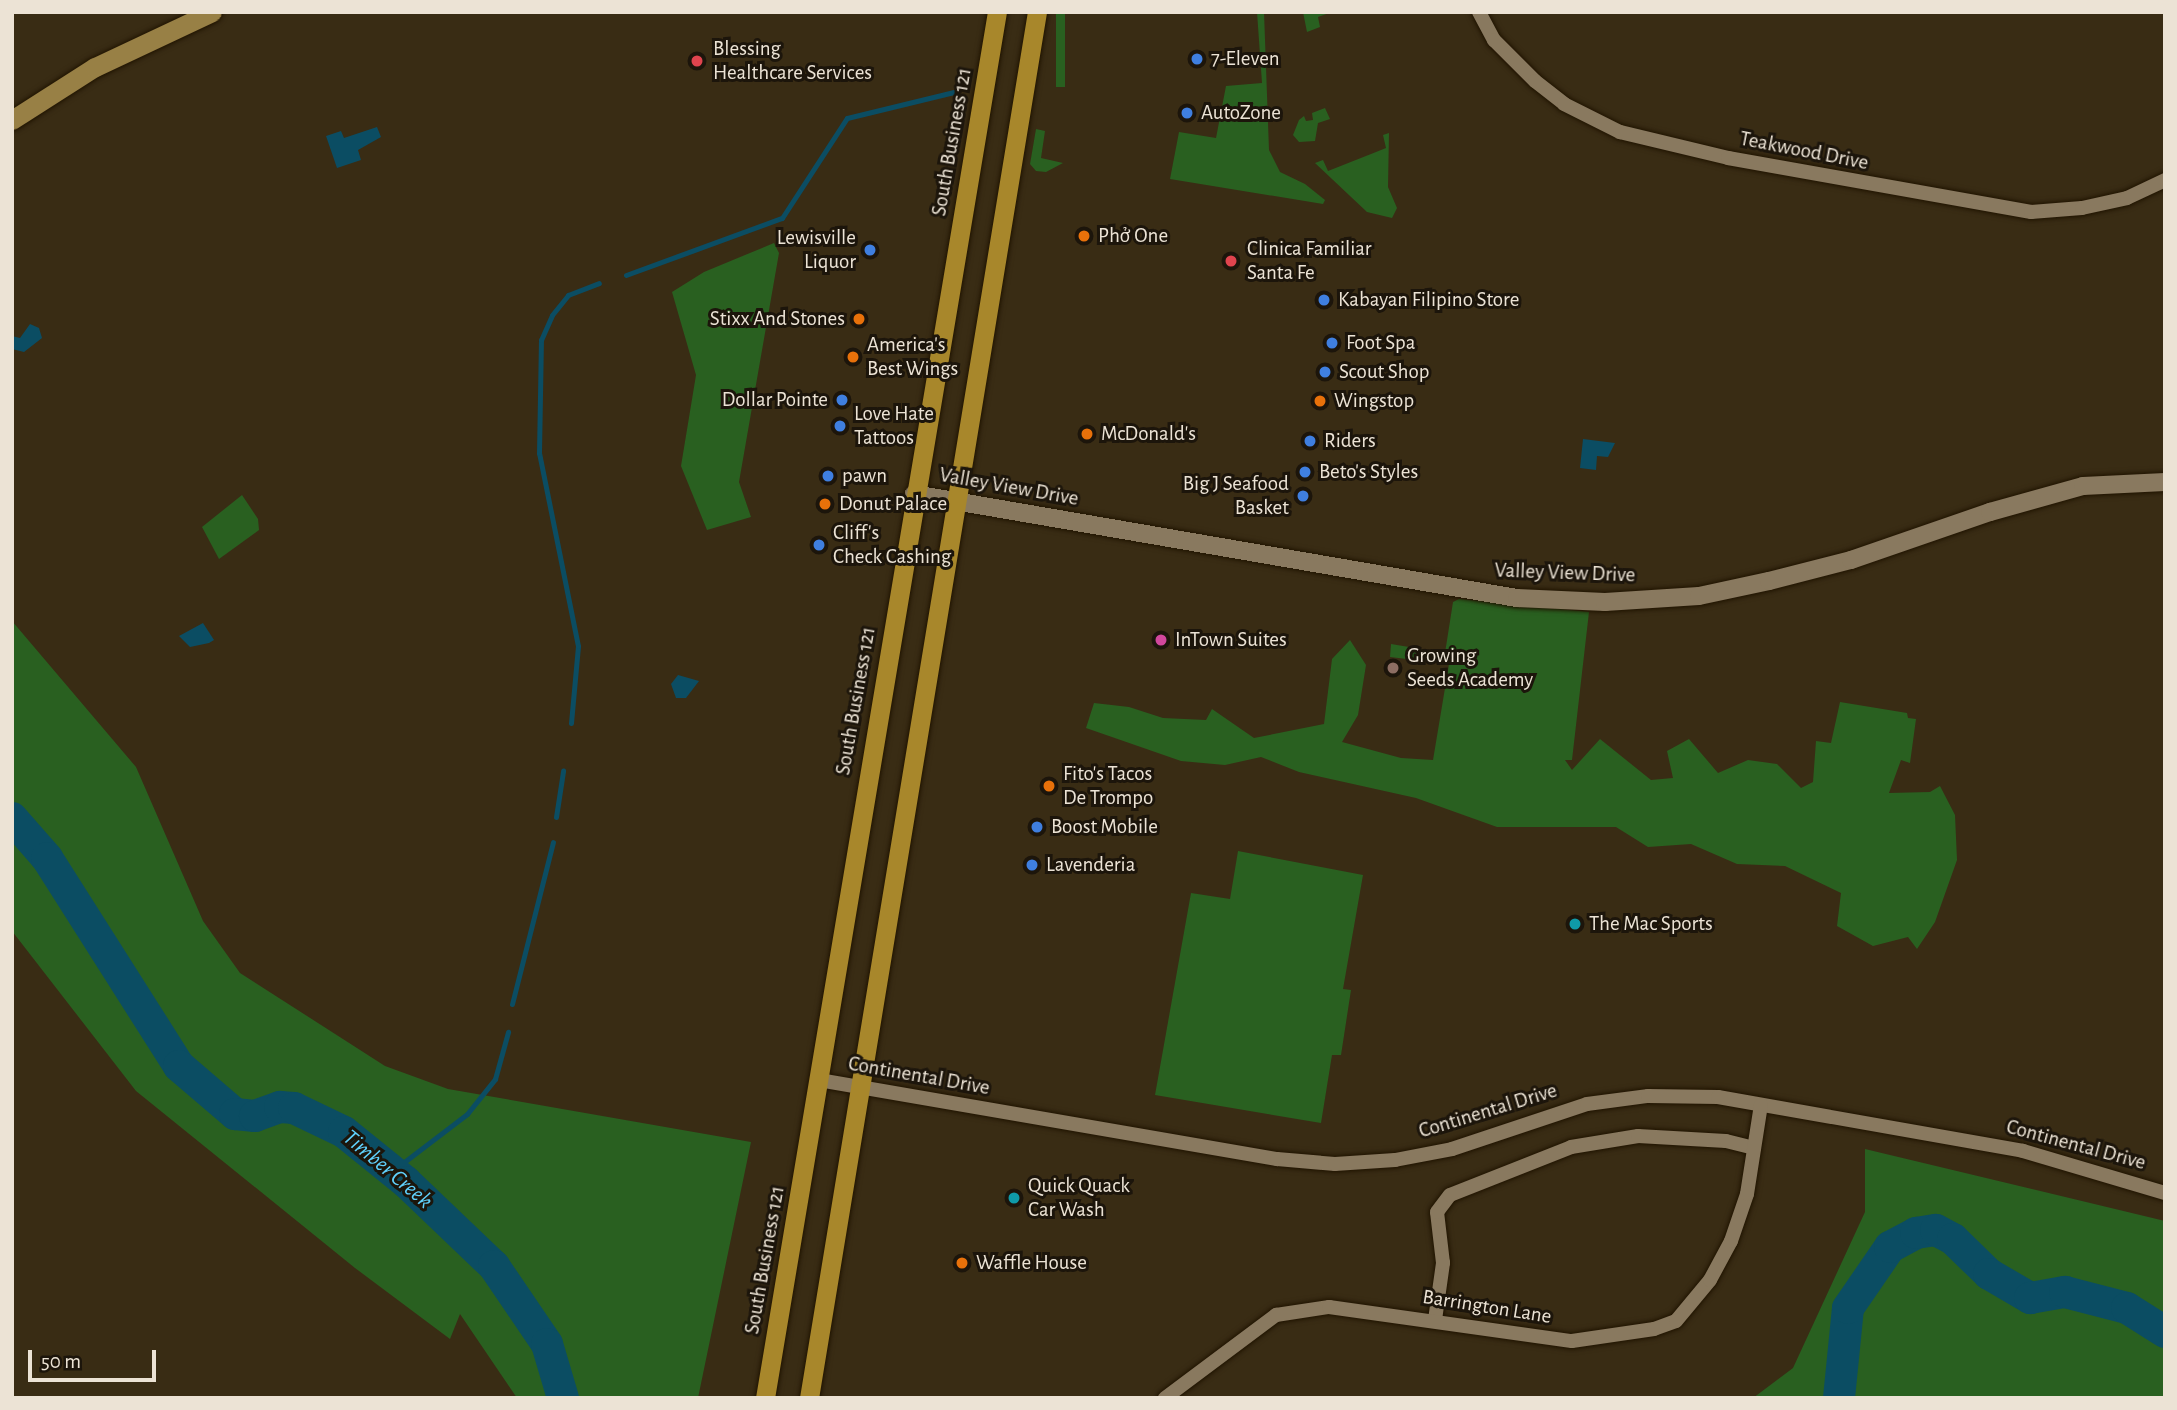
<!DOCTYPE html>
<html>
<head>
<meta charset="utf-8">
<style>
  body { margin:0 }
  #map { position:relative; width:2177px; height:1410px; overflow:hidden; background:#392c14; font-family:"Alegreya Sans",sans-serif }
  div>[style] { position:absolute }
  .green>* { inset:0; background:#296020; transform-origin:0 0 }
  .water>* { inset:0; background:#0b4d63 }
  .stream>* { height:5px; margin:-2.5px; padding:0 2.5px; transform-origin:2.5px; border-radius:2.5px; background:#0b4d63 }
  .river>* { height:32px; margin:-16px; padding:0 16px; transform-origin:16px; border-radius:16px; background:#0b4d63 }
  .roads { filter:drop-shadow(0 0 2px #201400) drop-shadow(0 0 2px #201400) }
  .minor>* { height:14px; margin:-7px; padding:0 7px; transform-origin:7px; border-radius:7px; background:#89795f }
  .tertiary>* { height:18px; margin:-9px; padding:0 9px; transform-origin:9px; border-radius:9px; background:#89795f }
  .secondary>* { height:19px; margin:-9.5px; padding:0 9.5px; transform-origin:9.5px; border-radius:9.5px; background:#988045 }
  .primary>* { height:19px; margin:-9.5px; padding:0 9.5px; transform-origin:9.5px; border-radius:9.5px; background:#a8872b }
  .dots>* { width:19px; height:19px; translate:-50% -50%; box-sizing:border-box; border:4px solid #1c150b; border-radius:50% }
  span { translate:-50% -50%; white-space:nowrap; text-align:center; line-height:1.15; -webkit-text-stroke:6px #1c150b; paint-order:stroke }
  .poi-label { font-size:21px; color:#ece3d5 }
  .left { translate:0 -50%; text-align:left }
  .right { translate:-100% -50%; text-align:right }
  .street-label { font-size:21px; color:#ece3d5 }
  .water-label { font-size:23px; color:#5fd0fb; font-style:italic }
  .frame { position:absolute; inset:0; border:14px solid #ece3d5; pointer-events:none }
  .scale { position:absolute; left:28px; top:1350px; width:128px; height:32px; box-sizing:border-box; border:4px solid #ece3d5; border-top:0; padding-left:9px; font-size:21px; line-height:24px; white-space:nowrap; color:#ece3d5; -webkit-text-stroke:5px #1c150b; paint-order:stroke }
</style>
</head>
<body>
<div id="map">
  <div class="green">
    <div style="left:1056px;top:12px;width:9px;height:75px"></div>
    <div style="clip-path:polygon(1257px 12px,1264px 12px,1269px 150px,1280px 172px,1305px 184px,1325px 200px,1323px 204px,1170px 179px,1179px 132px,1216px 138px,1226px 86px,1262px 83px)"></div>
    <div style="clip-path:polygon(1303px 12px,1332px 12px,1318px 17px,1320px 27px,1307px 32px)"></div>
    <div style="clip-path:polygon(1325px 108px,1330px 119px,1318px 123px,1315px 141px,1299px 142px,1293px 135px,1299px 120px,1304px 116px,1306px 121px,1313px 120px,1312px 113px)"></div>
    <div style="clip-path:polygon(1036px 129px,1045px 131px,1041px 158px,1063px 163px,1046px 172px,1036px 171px,1030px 164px)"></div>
    <div style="clip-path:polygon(1389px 133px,1388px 187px,1397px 208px,1392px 218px,1367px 212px,1315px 163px,1323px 160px,1328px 171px,1371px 154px,1386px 148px,1383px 135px)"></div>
    <div style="clip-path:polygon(774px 243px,779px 253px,739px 482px,751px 517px,707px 530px,681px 466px,696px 375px,672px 292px,704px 272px)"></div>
    <div style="clip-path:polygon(242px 495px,258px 519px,259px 530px,219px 559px,202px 527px)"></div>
    <div style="clip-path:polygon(1459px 599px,1589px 612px,1572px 760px,1565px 760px,1572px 770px,1600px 739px,1651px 780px,1673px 778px,1667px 751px,1689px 739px,1718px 773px,1748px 760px,1777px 764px,1801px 788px,1813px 782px,1816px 741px,1831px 743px,1840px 702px,1907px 713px,1908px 718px,1916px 719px,1910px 763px,1901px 760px,1889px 793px,1930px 792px,1940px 786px,1955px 815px,1957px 860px,1935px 922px,1917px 949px,1908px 937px,1873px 946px,1837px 926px,1841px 893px,1785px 866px,1737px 864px,1691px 844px,1648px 847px,1616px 827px,1497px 827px,1416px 798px,1299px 772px,1261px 757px,1225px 765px,1181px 761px,1086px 728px,1094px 703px,1129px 707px,1163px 718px,1206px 720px,1212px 709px,1254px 738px,1324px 724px,1332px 659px,1350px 640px,1366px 665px,1358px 715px,1342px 742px,1401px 758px,1433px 760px,1449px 664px,1390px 657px,1391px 644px,1445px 653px,1453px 602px)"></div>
    <div style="clip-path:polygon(12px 621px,136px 767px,203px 921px,240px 973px,385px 1066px,448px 1089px,751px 1142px,698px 1398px,517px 1398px,460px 1314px,450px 1339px,355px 1268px,136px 1091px,12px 931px)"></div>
    <div style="clip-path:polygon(1238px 851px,1363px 875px,1343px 989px,1351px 990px,1341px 1055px,1332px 1055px,1321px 1123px,1155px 1095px,1191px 893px,1230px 899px)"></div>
    <div style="clip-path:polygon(1865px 1149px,2165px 1221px,2165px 1398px,1753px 1398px,1793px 1368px,1865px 1212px)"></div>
  </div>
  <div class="water">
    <div style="clip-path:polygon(377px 127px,381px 137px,358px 150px,361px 160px,337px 168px,326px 136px,341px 131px,344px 138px)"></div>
    <div style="clip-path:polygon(30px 324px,39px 328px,42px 338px,24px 352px,12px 349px,12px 336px,20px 338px)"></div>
    <div style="clip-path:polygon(1583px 439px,1615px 443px,1608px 457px,1597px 456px,1596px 470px,1580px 468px)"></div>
    <div style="clip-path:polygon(203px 623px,214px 640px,209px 643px,190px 647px,179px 636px)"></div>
    <div style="clip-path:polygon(678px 675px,699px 681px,686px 698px,676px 698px,671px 684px)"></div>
  </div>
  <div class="stream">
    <div style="left:626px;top:275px;width:166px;rotate:-20.1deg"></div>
    <div style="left:782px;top:218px;width:119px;rotate:-57deg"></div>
    <div style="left:847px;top:118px;width:110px;rotate:-13.7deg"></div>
    <div style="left:571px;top:723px;width:77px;rotate:-84.8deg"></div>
    <div style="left:578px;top:646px;width:197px;rotate:-101.4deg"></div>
    <div style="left:539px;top:453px;width:113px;rotate:-89deg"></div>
    <div style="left:541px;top:340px;width:27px;rotate:-66deg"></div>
    <div style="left:552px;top:315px;width:26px;rotate:-51deg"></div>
    <div style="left:568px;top:295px;width:33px;rotate:-21deg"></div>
    <div style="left:556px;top:817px;width:47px;rotate:-81.3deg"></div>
    <div style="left:512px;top:1004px;width:167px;rotate:-75.8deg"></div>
    <div style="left:391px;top:1172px;width:96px;rotate:-37.3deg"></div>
    <div style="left:467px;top:1114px;width:45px;rotate:-51.3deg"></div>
    <div style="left:495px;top:1079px;width:49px;rotate:-74.5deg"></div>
  </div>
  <div class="river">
    <div style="left:12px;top:818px;width:53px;rotate:48.8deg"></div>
    <div style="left:47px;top:858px;width:246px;rotate:57.6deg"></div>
    <div style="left:179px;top:1066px;width:74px;rotate:40.6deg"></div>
    <div style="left:235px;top:1114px;width:20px;rotate:6deg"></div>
    <div style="left:255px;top:1116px;width:27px;rotate:-20deg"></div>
    <div style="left:280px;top:1107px;width:14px;rotate:4deg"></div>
    <div style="left:294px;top:1108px;width:55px;rotate:25.6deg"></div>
    <div style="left:344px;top:1132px;width:80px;rotate:38.9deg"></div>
    <div style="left:406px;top:1182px;width:122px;rotate:43.7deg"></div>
    <div style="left:494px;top:1266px;width:94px;rotate:55.8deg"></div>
    <div style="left:547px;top:1344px;width:56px;rotate:73.5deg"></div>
    <div style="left:1839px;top:1398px;width:90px;rotate:-84.3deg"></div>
    <div style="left:1848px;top:1308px;width:74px;rotate:-55.5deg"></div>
    <div style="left:1890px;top:1247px;width:30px;rotate:-28deg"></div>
    <div style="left:1916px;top:1233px;width:20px;rotate:-9deg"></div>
    <div style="left:1936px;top:1230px;width:19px;rotate:28deg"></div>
    <div style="left:1953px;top:1239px;width:50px;rotate:44.2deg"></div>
    <div style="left:1989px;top:1274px;width:48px;rotate:30.3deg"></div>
    <div style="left:2030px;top:1298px;width:36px;rotate:-10deg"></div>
    <div style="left:2065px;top:1292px;width:64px;rotate:14.5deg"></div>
    <div style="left:2127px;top:1308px;width:45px;rotate:32.3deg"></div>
  </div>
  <div class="roads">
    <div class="minor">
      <div style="left:1479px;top:12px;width:32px;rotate:62deg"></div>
      <div style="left:1494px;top:40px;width:58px;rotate:45deg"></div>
      <div style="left:1535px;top:81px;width:37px;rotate:38deg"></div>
      <div style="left:1564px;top:104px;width:63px;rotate:26.6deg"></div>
      <div style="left:1620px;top:132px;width:111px;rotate:13.5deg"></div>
      <div style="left:1728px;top:158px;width:308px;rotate:10.1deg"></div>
      <div style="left:2031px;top:212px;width:51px;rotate:-4.5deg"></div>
      <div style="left:2082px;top:208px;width:46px;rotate:-12.5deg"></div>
      <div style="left:2127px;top:198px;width:42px;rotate:-25.3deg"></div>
      <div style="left:819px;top:1080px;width:465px;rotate:9.8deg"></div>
      <div style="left:1277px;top:1159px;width:58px;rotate:4.9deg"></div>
      <div style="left:1335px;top:1164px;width:60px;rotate:-3.8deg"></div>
      <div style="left:1395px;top:1160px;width:58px;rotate:-10.9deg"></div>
      <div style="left:1452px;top:1149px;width:142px;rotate:-18.4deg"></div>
      <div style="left:1587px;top:1104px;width:62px;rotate:-7.5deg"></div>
      <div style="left:1648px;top:1096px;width:70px;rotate:0.8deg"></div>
      <div style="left:1718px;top:1097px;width:310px;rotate:10deg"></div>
      <div style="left:2023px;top:1151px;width:148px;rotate:16.5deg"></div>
      <div style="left:1435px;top:1320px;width:58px;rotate:-82deg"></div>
      <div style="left:1443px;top:1263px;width:51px;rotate:-96.7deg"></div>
      <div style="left:1437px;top:1212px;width:21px;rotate:-53deg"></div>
      <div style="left:1450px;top:1195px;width:130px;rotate:-21.6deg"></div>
      <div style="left:1571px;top:1147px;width:68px;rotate:-9.3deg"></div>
      <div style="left:1638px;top:1136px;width:88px;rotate:3.3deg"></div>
      <div style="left:1726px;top:1141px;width:29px;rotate:14deg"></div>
      <div style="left:1165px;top:1398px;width:139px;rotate:-36.8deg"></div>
      <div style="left:1276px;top:1315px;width:54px;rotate:-8.6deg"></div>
      <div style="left:1329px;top:1307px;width:245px;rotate:8deg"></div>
      <div style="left:1572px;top:1341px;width:83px;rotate:-8.3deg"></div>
      <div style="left:1654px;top:1329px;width:23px;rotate:-20deg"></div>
      <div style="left:1676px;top:1321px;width:53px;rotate:-50.3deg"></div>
      <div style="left:1710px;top:1280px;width:44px;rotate:-61.7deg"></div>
      <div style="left:1731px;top:1241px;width:50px;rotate:-71.2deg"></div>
      <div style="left:1747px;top:1194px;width:90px;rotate:-81.1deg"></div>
    </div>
    <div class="tertiary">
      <div style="left:914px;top:494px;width:612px;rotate:9.79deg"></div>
      <div style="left:1517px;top:598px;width:88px;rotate:2.6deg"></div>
      <div style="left:1605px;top:602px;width:94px;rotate:-3.7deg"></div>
      <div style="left:1699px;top:596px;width:72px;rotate:-12.1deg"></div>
      <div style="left:1769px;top:581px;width:85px;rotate:-14.4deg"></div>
      <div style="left:1851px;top:560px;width:147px;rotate:-19.1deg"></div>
      <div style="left:1990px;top:512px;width:97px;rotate:-15.6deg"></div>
      <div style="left:2083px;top:486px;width:82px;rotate:-2.8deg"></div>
    </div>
    <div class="secondary">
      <div style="left:12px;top:120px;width:98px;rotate:-32.6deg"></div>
      <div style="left:95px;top:67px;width:129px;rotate:-25.2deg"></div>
    </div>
    <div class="primary">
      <div style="left:765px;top:1398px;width:1405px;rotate:-80.5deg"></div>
      <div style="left:809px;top:1398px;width:1405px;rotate:-80.66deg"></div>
    </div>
  </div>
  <div class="dots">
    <div style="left:1197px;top:59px;background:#3f7fe0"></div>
    <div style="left:697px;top:61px;background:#e0444e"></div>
    <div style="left:1187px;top:113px;background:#3f7fe0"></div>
    <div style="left:1084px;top:236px;background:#e8710a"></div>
    <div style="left:870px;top:250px;background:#3f7fe0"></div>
    <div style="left:1231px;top:261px;background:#e0444e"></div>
    <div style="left:1324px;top:300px;background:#3f7fe0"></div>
    <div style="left:859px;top:319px;background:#e8710a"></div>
    <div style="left:1332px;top:343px;background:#3f7fe0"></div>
    <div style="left:853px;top:357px;background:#e8710a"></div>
    <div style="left:1325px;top:372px;background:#3f7fe0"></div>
    <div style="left:842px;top:400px;background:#3f7fe0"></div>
    <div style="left:1320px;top:401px;background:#e8710a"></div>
    <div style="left:840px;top:426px;background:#3f7fe0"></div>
    <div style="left:1087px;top:434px;background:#e8710a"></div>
    <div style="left:1310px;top:441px;background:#3f7fe0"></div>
    <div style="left:1305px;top:472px;background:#3f7fe0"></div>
    <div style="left:828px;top:476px;background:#3f7fe0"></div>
    <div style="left:1303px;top:496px;background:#3f7fe0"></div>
    <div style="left:825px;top:504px;background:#e8710a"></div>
    <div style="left:819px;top:545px;background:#3f7fe0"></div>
    <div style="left:1161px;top:640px;background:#d1479c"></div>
    <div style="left:1393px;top:668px;background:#8d6e63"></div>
    <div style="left:1049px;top:786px;background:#e8710a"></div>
    <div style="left:1037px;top:827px;background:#3f7fe0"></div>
    <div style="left:1032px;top:865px;background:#3f7fe0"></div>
    <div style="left:1575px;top:924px;background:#0f9aa8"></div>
    <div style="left:1014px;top:1198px;background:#0f9aa8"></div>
    <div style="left:962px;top:1263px;background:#e8710a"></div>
  </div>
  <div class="poi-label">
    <span class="left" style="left:713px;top:61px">Blessing<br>Healthcare Services</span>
    <span class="left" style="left:1211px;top:59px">7-Eleven</span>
    <span class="left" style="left:1201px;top:113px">AutoZone</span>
    <span class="left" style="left:1098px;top:236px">Phở One</span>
    <span class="right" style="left:856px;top:250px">Lewisville<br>Liquor</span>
    <span class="left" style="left:1247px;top:261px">Clinica Familiar<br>Santa Fe</span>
    <span class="left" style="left:1338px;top:300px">Kabayan Filipino Store</span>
    <span class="right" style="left:845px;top:319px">Stixx And Stones</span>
    <span class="left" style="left:1346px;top:343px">Foot Spa</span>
    <span class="left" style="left:867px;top:357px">America's<br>Best Wings</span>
    <span class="left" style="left:1339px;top:372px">Scout Shop</span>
    <span class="right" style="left:828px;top:400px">Dollar Pointe</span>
    <span class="left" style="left:1334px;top:401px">Wingstop</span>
    <span class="left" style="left:854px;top:426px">Love Hate<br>Tattoos</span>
    <span class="left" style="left:1101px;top:434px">McDonald's</span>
    <span class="left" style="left:1324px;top:441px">Riders</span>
    <span class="left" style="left:1319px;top:472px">Beto's Styles</span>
    <span class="left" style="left:842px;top:476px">pawn</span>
    <span class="right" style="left:1289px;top:496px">Big J Seafood<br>Basket</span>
    <span class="left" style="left:839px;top:504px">Donut Palace</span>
    <span class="left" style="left:833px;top:545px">Cliff's<br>Check Cashing</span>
    <span class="left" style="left:1175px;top:640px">InTown Suites</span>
    <span class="left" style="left:1407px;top:668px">Growing<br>Seeds Academy</span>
    <span class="left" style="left:1063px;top:786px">Fito's Tacos<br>De Trompo</span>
    <span class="left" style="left:1051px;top:827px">Boost Mobile</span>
    <span class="left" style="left:1046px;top:865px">Lavenderia</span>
    <span class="left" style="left:1589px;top:924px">The Mac Sports</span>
    <span class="left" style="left:1028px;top:1198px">Quick Quack<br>Car Wash</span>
    <span class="left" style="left:976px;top:1263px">Waffle House</span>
  </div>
  <div class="street-label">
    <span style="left:952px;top:142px;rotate:-80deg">South Business 121</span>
    <span style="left:1804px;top:151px;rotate:11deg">Teakwood Drive</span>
    <span style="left:1009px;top:487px;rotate:10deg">Valley View Drive</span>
    <span style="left:1565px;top:573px;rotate:2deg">Valley View Drive</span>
    <span style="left:856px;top:701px;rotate:-80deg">South Business 121</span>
    <span style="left:919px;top:1076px;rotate:10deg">Continental Drive</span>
    <span style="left:1488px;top:1111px;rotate:-17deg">Continental Drive</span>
    <span style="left:2076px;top:1145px;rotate:15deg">Continental Drive</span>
    <span style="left:765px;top:1260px;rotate:-80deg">South Business 121</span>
    <span style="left:1487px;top:1307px;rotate:9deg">Barrington Lane</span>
  </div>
  <div class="water-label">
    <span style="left:387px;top:1170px;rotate:40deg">Timber Creek</span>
  </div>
  <div class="frame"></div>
  <div class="scale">50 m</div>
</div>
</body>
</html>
